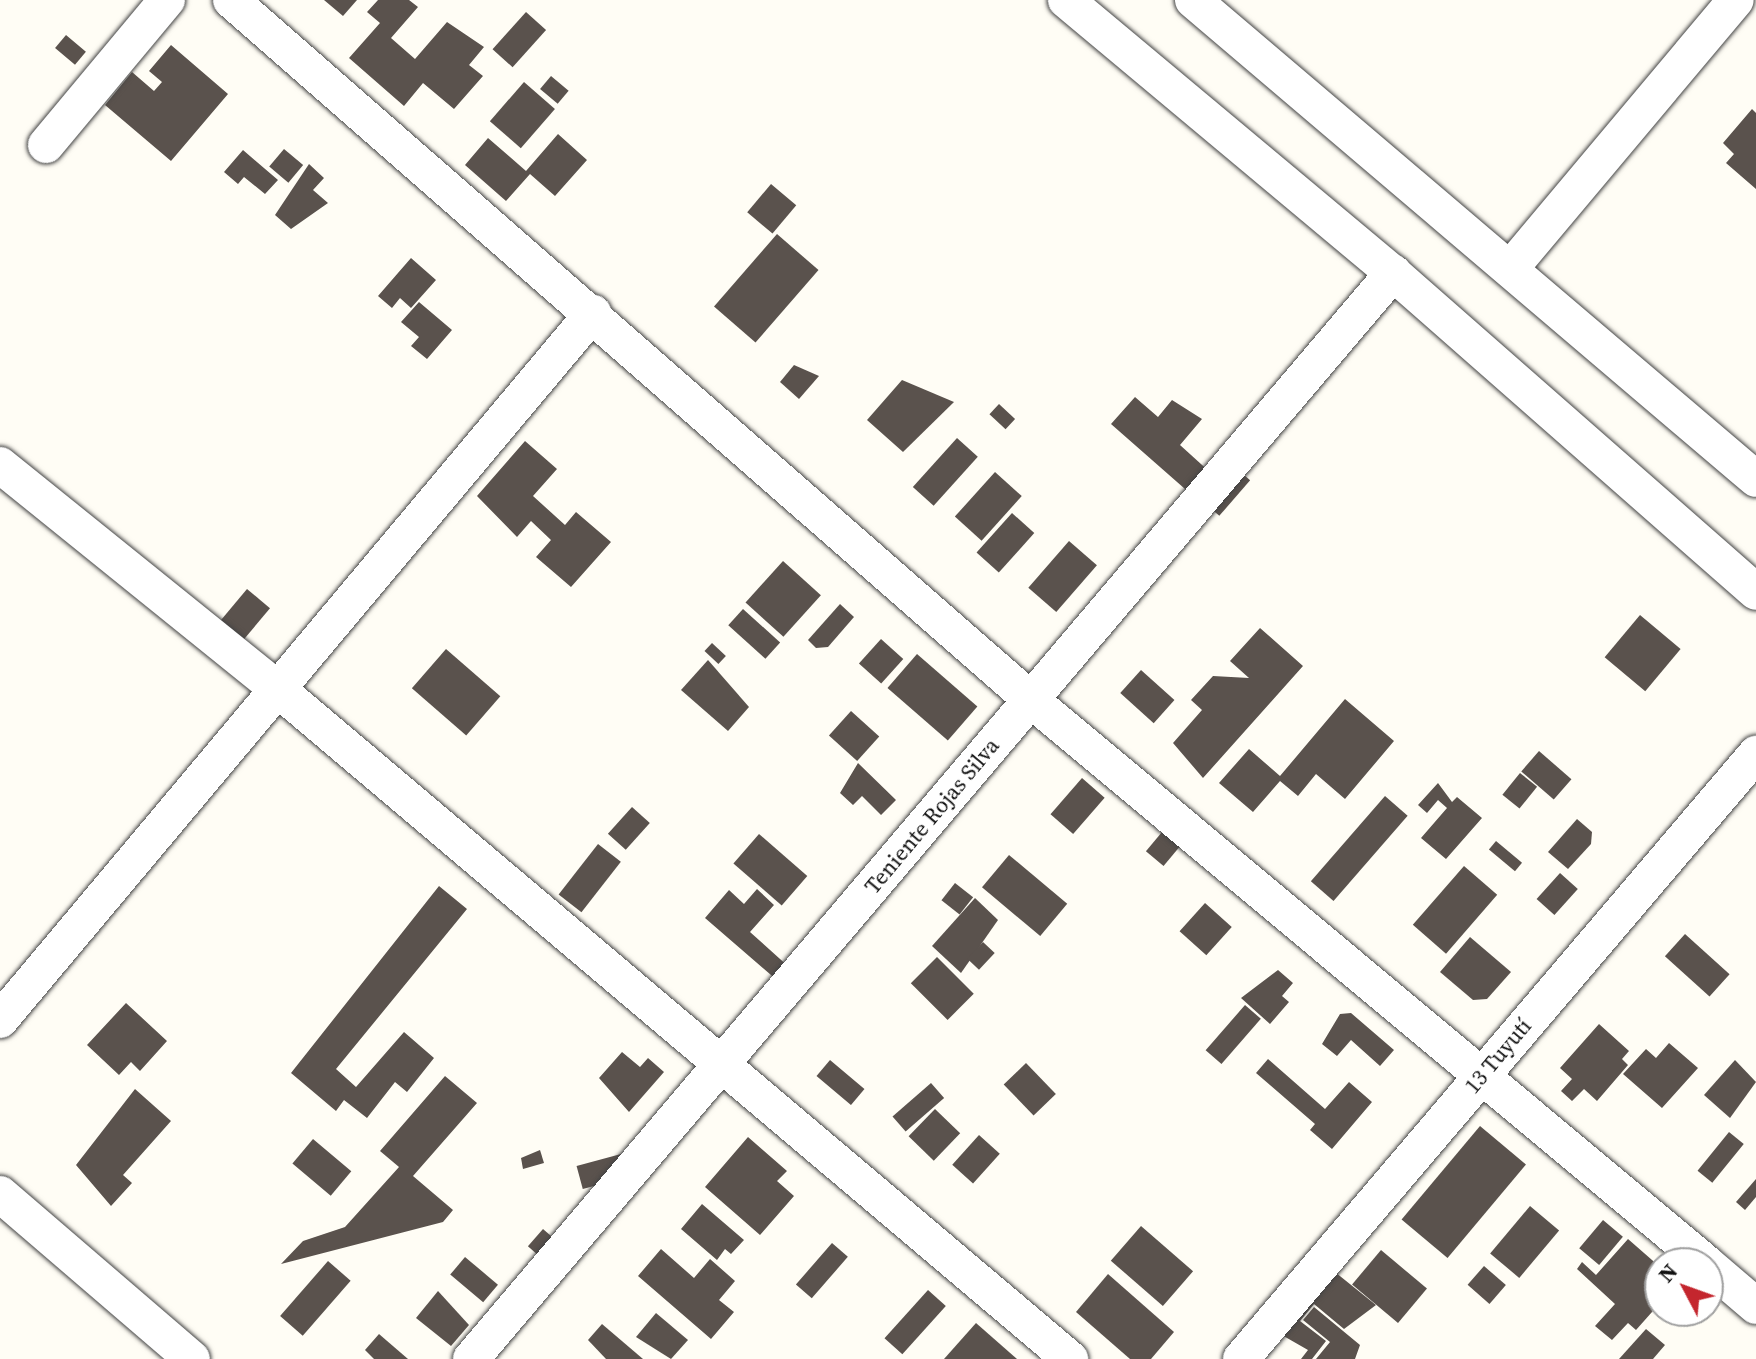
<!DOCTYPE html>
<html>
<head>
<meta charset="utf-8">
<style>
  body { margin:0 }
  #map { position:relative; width:1756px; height:1359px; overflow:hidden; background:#fffdf5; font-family:"Source Serif 4",serif }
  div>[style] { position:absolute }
  .building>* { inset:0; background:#5a524d; transform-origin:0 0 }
  .roads { filter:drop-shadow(0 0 2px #444) drop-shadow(0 0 2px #444) }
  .minor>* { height:36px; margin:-18px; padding:0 18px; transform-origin:18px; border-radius:18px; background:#fff }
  span { translate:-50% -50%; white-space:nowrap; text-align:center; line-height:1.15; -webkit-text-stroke:8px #fff; paint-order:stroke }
  .street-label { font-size:22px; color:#111 }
  .north { position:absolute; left:1644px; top:1247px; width:80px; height:80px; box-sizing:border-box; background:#fff; border:2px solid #a0a0a0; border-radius:50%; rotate:311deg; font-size:22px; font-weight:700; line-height:32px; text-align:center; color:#111 }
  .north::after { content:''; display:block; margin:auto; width:28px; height:36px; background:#c4262e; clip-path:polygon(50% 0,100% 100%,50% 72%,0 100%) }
</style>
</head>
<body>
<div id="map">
  <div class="building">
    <div style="clip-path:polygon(324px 0,357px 0,343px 16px)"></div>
    <div style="clip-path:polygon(378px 0,409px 0,418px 7px,391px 38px,415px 59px,447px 22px,484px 47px,469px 65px,483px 76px,454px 109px,423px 83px,404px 106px,349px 58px,380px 23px,367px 12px)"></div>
    <div style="left:526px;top:12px;width:27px;height:50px;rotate:42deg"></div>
    <div style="left:66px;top:35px;width:26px;height:17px;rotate:40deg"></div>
    <div style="clip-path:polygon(171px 45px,228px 94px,171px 161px,105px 105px,132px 72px,154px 91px,162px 82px,149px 71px)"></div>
    <div style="left:551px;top:76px;width:23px;height:17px;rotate:40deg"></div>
    <div style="left:524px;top:82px;width:41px;height:52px;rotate:41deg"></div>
    <div style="clip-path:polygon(1752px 109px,1756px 113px,1756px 189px,1726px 163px,1734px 154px,1723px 143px)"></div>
    <div style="clip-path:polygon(558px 134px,587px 160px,555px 196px,530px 174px,506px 201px,465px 165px,488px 138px,526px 171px)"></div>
    <div style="left:284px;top:149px;width:25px;height:23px;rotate:40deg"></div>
    <div style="clip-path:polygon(243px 150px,278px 180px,265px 194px,244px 177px,238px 184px,224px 172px)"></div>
    <div style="clip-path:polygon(309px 164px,324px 178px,313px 190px,328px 203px,291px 229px,275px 215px)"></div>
    <div style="left:771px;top:184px;width:33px;height:37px;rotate:40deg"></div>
    <div style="left:777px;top:234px;width:55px;height:96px;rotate:41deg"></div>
    <div style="clip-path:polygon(411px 258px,436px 280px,411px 308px,400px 298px,392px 308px,378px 296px)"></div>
    <div style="clip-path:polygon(419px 302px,452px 330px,427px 359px,411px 346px,419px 337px,401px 322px)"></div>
    <div style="clip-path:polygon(794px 365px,819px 376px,799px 399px,780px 382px)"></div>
    <div style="clip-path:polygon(902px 380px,954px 402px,903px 452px,867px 420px)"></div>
    <div style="clip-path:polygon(1135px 397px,1158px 417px,1172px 400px,1202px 419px,1180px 445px,1212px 474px,1193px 496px,1111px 424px)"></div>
    <div style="left:999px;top:404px;width:22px;height:14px;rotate:43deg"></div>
    <div style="left:957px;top:438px;width:28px;height:66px;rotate:42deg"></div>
    <div style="clip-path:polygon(525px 441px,557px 469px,533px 496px,565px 525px,576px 512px,611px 542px,571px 587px,536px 557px,551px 540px,531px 521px,517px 537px,477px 496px)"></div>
    <div style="left:1229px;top:462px;width:28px;height:47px;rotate:41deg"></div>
    <div style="left:995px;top:472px;width:36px;height:60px;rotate:42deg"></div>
    <div style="left:1012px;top:513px;width:30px;height:53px;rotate:42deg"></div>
    <div style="left:1069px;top:541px;width:37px;height:62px;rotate:41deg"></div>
    <div style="left:783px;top:561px;width:51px;height:56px;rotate:42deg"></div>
    <div style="left:247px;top:589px;width:30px;height:43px;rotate:40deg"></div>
    <div style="clip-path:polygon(840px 604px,854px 617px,828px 647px,816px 648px,808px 640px)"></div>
    <div style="left:743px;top:609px;width:50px;height:22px;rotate:42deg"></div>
    <div style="left:1640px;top:615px;width:53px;height:55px;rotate:40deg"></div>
    <div style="clip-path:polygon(1260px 628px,1303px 666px,1203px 778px,1173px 743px,1202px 710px,1191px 700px,1213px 676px,1249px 678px,1230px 661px)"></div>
    <div style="left:881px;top:639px;width:30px;height:33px;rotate:42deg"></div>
    <div style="left:712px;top:643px;width:19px;height:11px;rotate:43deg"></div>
    <div style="left:446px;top:649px;width:72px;height:52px;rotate:41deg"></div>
    <div style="left:917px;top:654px;width:80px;height:45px;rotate:41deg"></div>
    <div style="clip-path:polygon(708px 660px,749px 707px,728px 731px,681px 690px)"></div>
    <div style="left:1141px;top:670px;width:45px;height:31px;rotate:42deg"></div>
    <div style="clip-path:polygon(1345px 699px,1394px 741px,1345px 799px,1316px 774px,1298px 796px,1280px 781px,1253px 812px,1219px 783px,1249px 749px,1280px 776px)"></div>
    <div style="left:851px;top:711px;width:38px;height:33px;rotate:42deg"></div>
    <div style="left:1539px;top:751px;width:43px;height:27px;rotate:41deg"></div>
    <div style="clip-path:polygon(858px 763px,896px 800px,881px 815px,862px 796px,853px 805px,840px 793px)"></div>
    <div style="left:1520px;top:773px;width:22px;height:28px;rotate:39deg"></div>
    <div style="left:1082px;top:778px;width:30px;height:48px;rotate:41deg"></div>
    <div style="clip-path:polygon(1438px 783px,1452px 802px,1457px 797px,1482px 818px,1446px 859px,1421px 838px,1447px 808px,1438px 800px,1427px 813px,1418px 805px)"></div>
    <div style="left:1385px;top:796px;width:30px;height:113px;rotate:41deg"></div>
    <div style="left:632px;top:807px;width:24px;height:36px;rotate:42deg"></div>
    <div style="clip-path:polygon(1577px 819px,1592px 832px,1591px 844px,1568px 869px,1548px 852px)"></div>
    <div style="left:1162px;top:832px;width:23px;height:25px;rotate:40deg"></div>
    <div style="left:759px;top:834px;width:64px;height:39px;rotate:41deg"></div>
    <div style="left:1496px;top:841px;width:34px;height:11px;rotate:40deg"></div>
    <div style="left:598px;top:844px;width:29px;height:64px;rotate:38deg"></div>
    <div style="left:1009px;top:855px;width:76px;height:42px;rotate:40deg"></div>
    <div style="left:1464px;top:866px;width:44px;height:78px;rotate:41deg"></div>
    <div style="left:1560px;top:873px;width:24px;height:35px;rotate:42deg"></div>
    <div style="left:955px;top:883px;width:23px;height:22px;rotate:38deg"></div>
    <div style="clip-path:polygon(439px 886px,467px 909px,336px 1069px,356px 1087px,404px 1032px,434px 1058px,407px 1092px,395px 1082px,367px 1118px,344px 1100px,336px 1111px,291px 1073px)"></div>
    <div style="clip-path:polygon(757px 889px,774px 905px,750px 932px,790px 968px,778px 981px,705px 918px,729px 890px,744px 904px)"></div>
    <div style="clip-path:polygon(975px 898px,998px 920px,961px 973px,932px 946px)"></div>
    <div style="left:1205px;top:903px;width:36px;height:38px;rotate:42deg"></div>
    <div style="left:1685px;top:934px;width:60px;height:30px;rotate:42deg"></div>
    <div style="clip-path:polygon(1470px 937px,1511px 972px,1487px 999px,1473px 1000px,1440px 972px)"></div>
    <div style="left:983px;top:942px;width:16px;height:23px;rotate:43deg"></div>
    <div style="left:937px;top:957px;width:52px;height:37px;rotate:45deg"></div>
    <div style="clip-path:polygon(1278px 970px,1293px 983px,1282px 996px,1289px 1002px,1270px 1024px,1241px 998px)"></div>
    <div style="clip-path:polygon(126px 1003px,167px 1041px,140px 1071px,131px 1062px,119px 1075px,87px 1045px)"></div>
    <div style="left:1245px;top:1005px;width:21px;height:60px;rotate:41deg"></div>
    <div style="clip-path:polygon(1351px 1013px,1394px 1050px,1380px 1066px,1351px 1040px,1337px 1056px,1322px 1044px,1340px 1014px)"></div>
    <div style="clip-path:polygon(1599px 1024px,1629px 1051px,1622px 1059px,1628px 1065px,1597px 1101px,1584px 1089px,1572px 1101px,1561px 1091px,1572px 1079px,1560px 1068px)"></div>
    <div style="clip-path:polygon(1669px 1043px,1698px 1068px,1662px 1108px,1623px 1074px,1646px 1049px,1656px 1058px)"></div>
    <div style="clip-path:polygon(622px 1052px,640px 1067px,648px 1058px,664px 1072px,629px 1112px,599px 1078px)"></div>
    <div style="clip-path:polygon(1268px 1059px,1325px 1109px,1349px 1082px,1372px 1102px,1332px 1149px,1310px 1130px,1315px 1124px,1256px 1073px)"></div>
    <div style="left:830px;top:1060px;width:45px;height:21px;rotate:40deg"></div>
    <div style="clip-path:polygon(1735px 1060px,1756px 1082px,1730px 1118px,1704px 1095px)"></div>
    <div style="left:1026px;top:1063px;width:43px;height:31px;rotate:46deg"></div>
    <div style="clip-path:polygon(445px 1076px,477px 1103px,413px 1176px,453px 1210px,443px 1222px,281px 1264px,303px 1241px,345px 1227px,399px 1167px,380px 1151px)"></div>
    <div style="left:931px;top:1083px;width:20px;height:51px;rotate:49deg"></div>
    <div style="clip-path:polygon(135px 1089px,171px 1121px,123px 1175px,132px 1183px,111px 1206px,76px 1165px)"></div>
    <div style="left:935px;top:1109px;width:35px;height:38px;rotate:44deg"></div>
    <div style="left:1480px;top:1126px;width:60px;height:122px;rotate:40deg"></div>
    <div style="left:1729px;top:1132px;width:19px;height:50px;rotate:39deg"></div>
    <div style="left:979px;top:1135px;width:28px;height:40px;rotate:42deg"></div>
    <div style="clip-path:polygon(748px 1137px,787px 1171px,777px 1181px,794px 1196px,760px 1235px,705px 1187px)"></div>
    <div style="left:313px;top:1139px;width:50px;height:32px;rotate:40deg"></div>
    <div style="clip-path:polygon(540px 1150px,544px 1163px,523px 1169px,521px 1158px)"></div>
    <div style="left:621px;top:1154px;width:24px;height:46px;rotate:75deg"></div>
    <div style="clip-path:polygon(1756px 1179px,1756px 1197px,1745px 1210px,1736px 1202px)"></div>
    <div style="clip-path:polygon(702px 1204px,744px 1240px,731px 1254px,725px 1249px,717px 1260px,681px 1229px)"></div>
    <div style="left:1530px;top:1206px;width:38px;height:62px;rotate:40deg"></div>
    <div style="left:1603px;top:1220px;width:26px;height:37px;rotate:40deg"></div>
    <div style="left:1141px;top:1226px;width:69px;height:46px;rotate:41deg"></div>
    <div style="left:543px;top:1229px;width:23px;height:23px;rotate:41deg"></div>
    <div style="clip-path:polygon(1628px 1239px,1660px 1267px,1660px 1303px,1636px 1330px,1628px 1323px,1612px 1340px,1595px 1326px,1615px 1304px,1577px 1269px,1582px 1262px,1596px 1275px)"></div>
    <div style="left:832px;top:1243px;width:21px;height:55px;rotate:41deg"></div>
    <div style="clip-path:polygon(661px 1249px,694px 1278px,710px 1259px,735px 1281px,719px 1300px,734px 1312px,711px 1339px,638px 1276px)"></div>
    <div style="left:1381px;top:1250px;width:60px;height:45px;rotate:40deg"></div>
    <div style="left:465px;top:1257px;width:43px;height:23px;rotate:40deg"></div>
    <div style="clip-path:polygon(1320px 1260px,1376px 1305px,1344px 1329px,1314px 1304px,1300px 1321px,1326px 1341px,1312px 1359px,1301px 1359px,1308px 1350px,1266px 1326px)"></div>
    <div style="left:328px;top:1261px;width:30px;height:73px;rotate:41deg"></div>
    <div style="left:1484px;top:1266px;width:29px;height:25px;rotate:41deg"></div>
    <div style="clip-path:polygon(1108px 1274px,1174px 1332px,1151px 1359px,1130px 1359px,1076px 1312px)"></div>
    <div style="left:928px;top:1290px;width:24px;height:65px;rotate:42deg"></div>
    <div style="clip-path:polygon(438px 1291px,469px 1325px,451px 1346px,416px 1318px)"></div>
    <div style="clip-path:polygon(1314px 1307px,1360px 1345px,1355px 1359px,1316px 1359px,1330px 1342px,1303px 1320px)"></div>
    <div style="clip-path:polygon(656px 1313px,688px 1340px,671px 1359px,636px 1337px)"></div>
    <div style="clip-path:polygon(976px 1323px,1017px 1359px,944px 1359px)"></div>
    <div style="clip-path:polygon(602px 1324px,643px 1359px,606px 1359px,588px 1340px)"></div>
    <div style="clip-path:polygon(1646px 1329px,1665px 1345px,1653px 1359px,1619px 1359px)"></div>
    <div style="clip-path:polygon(379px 1334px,408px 1359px,374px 1359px,365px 1350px)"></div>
  </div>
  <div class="roads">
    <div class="minor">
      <div style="left:231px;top:0;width:1062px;rotate:41.18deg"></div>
      <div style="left:1030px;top:699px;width:880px;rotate:39.84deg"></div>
      <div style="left:1066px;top:0;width:426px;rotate:39.9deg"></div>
      <div style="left:1393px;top:273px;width:483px;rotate:41.3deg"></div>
      <div style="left:1193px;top:0;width:739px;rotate:40.39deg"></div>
      <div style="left:46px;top:145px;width:189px;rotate:-50.2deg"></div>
      <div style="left:1510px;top:269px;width:351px;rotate:-50deg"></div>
      <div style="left:0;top:465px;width:360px;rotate:38.9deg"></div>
      <div style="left:280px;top:691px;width:1035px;rotate:40.22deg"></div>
      <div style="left:0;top:1020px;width:923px;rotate:-50.01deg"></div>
      <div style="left:0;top:1194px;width:253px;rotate:40.7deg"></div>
      <div style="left:1708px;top:1265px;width:63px;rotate:40.5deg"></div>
      <div style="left:471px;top:1359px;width:1425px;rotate:-49.67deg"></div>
      <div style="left:1241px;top:1359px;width:795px;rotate:-49.59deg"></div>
    </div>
  </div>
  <div class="street-label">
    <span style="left:932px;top:816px;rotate:-50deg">Teniente Rojas Silva</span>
    <span style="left:1498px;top:1056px;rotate:-50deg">13 Tuyutí</span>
  </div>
  <div class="north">N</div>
</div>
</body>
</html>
